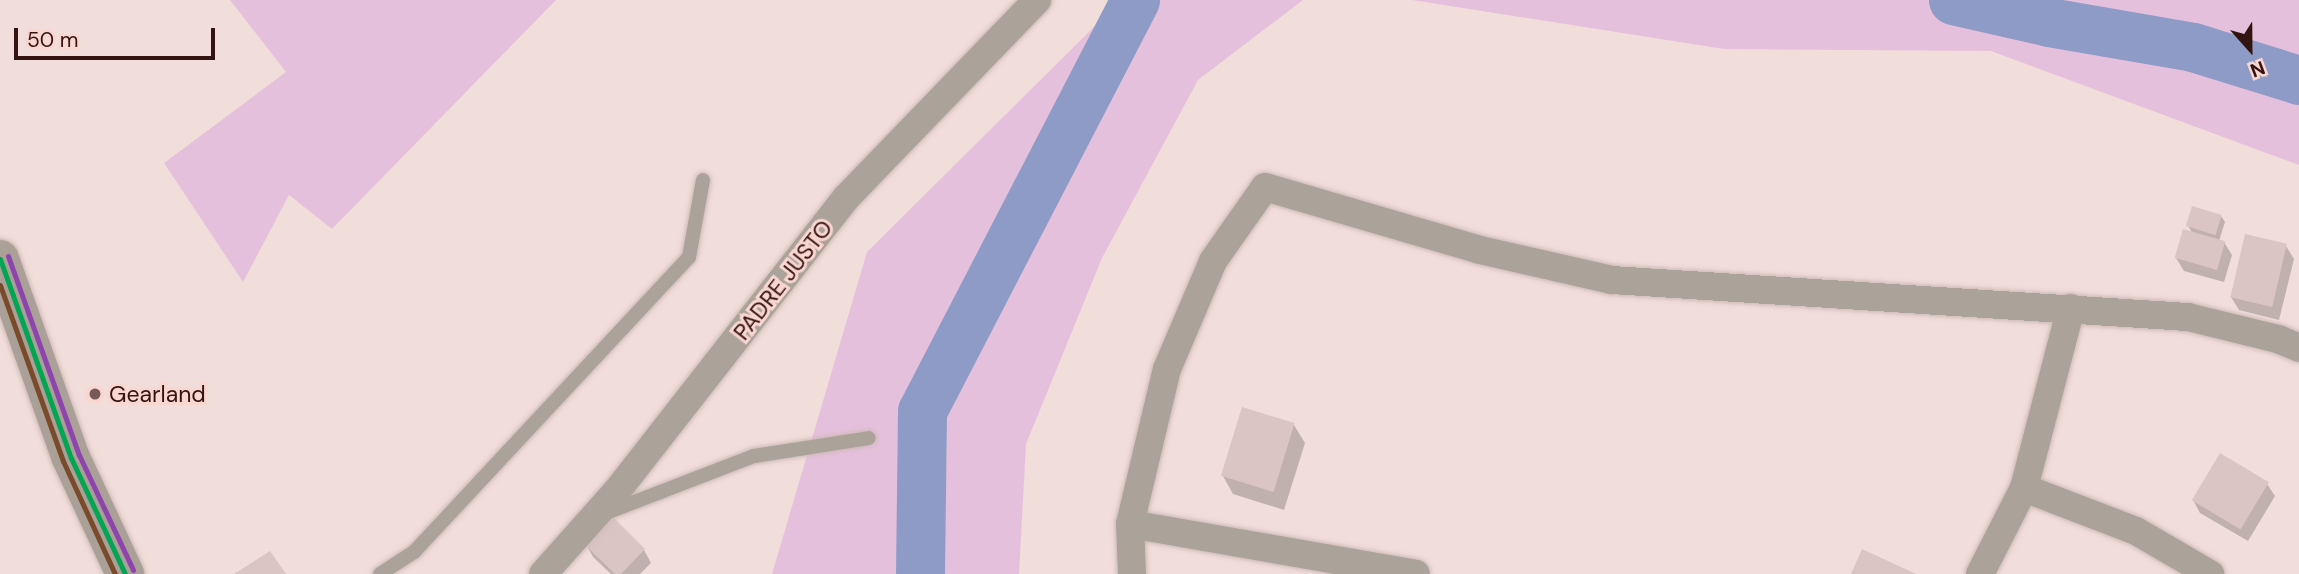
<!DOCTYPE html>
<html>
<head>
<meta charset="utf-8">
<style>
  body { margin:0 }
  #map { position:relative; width:2299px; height:574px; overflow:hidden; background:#f1ddda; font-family:"DM Sans",sans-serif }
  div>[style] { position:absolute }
  .green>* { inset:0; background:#e5c0dc }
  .shadow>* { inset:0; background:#0003 }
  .river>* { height:49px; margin:-24.5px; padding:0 24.5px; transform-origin:24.5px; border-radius:24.5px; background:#8f9bc7 }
  .building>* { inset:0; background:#dac4c4; transform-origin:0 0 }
  .roads { filter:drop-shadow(0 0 2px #cdbab7) drop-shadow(0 0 2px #cdbab7) }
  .lane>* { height:14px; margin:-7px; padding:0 7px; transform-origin:7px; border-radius:7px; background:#aba299 }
  .street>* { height:28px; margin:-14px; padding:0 14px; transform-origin:14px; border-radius:14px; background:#aba299 }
  .highway>* { height:38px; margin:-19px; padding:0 19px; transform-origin:19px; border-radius:19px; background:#aba098 }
  .bus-1>* { height:5px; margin:-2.5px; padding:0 2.5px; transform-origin:2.5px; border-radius:2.5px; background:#00a651 }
  .bus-2>* { height:5px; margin:-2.5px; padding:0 2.5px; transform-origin:2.5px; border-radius:2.5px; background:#7a4b2a }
  .bus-3>* { height:5px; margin:-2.5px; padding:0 2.5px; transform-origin:2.5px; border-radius:2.5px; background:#8e44ad }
  .dots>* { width:19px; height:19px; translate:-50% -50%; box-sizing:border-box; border:4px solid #fad6d1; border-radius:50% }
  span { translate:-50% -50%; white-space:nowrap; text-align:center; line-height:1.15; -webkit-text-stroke:6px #fad6d1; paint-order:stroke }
  .street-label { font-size:23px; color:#331411 }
  .poi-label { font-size:23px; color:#331411 }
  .left { translate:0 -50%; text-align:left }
  .north { position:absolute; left:2215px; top:14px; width:70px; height:70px; -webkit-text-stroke:5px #fad6d1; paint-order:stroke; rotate:159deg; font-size:19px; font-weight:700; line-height:28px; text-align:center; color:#331411 }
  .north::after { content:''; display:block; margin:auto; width:24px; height:32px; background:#331411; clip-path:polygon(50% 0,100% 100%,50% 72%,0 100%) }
  .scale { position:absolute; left:14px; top:28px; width:201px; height:32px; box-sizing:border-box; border:4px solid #331411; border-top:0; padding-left:9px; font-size:21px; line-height:24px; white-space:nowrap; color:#331411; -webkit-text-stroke:5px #fad6d1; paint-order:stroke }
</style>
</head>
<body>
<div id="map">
  <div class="green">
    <div style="clip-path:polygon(230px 0,556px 0,332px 229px,289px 195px,243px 282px,164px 163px,286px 72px)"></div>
    <div style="clip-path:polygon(1121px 0,1303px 0,1198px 80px,1102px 258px,1026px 444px,1019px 574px,772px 574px,867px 252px)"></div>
    <div style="clip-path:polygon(1412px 0,2299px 0,2299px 165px,1991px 51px,1724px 49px)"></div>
  </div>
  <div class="shadow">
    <div style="clip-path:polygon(2221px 216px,2225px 222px,2219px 241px,2224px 242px,2232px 255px,2224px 282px,2184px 271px,2176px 258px,2193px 234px,2188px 226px)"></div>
    <div style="clip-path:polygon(2286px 246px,2294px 259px,2279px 320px,2239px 310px,2231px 297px)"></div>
    <div style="clip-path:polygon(1294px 425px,1305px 443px,1284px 510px,1233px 494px,1223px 476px)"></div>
    <div style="clip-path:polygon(2267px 484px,2275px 496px,2248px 541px,2200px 513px,2193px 500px)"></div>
    <div style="clip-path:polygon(586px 544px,644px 550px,651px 563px,640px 574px,611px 574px,593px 557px)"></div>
  </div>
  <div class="river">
    <div style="left:1953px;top:0;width:98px;rotate:12.9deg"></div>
    <div style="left:2049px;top:22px;width:146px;rotate:9.8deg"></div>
    <div style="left:2193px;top:47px;width:111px;rotate:17.3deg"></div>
    <div style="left:920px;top:574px;width:163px;rotate:-89.3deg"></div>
    <div style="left:922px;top:411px;width:463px;rotate:-62.6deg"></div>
  </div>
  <div class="building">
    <div style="left:2192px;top:206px;width:31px;height:21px;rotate:17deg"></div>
    <div style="left:2183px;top:229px;width:44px;height:30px;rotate:16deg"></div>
    <div style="left:2245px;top:234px;width:43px;height:65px;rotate:13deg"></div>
    <div style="left:1242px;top:407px;width:55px;height:72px;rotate:17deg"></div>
    <div style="left:2220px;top:453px;width:57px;height:55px;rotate:31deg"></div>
    <div style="clip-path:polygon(611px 515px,645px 549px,621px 574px,615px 574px,584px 544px)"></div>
    <div style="clip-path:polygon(1862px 549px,1916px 574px,1851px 574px)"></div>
    <div style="clip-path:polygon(270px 551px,286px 574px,234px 574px)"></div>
  </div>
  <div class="roads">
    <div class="lane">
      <div style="left:606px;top:513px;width:159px;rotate:-21.1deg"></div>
      <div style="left:754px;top:456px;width:116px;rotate:-8.9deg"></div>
      <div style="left:380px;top:574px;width:40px;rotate:-32.9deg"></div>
      <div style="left:414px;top:552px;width:403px;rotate:-47deg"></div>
      <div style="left:689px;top:257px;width:78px;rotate:-79.7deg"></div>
    </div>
    <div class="street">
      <div style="left:2024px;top:488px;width:120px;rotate:21deg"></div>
      <div style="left:2136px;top:531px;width:86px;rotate:30.2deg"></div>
      <div style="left:1130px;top:524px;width:290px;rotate:9.9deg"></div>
      <div style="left:543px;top:574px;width:111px;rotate:-48.3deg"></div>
      <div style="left:617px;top:491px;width:372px;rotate:-52deg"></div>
      <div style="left:846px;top:198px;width:275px;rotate:-46deg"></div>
      <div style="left:1132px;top:574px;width:50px;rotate:-92.3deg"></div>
      <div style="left:1130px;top:524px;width:159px;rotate:-76.6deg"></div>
      <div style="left:1167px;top:369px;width:117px;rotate:-66.9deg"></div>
      <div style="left:1213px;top:261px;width:90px;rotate:-54.9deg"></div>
      <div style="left:1265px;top:187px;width:224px;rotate:16.3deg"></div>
      <div style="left:1480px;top:250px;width:135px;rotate:12.8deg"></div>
      <div style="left:1612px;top:280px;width:577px;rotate:3.68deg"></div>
      <div style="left:2188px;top:317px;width:93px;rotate:13.7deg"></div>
      <div style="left:2278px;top:339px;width:23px;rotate:23deg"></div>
      <div style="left:1980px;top:574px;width:97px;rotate:-62.9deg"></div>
      <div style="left:2024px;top:488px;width:186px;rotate:-75.4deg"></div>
    </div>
    <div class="highway">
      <div style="left:0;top:259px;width:211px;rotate:70.4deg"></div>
      <div style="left:71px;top:458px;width:128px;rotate:65deg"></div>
    </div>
  </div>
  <div class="bus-1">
    <div style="left:0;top:259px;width:211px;rotate:70.4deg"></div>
    <div style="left:71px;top:458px;width:128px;rotate:65deg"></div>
  </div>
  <div class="bus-2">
    <div style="left:0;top:285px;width:187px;rotate:70.3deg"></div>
    <div style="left:63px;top:461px;width:124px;rotate:65.3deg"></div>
  </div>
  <div class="bus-3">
    <div style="left:8px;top:256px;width:211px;rotate:70.4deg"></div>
    <div style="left:79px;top:455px;width:127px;rotate:64.8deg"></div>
  </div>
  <div class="dots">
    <div style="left:95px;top:394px;background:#765a57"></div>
  </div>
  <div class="street-label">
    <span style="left:783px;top:280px;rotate:-52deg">PADRE JUSTO</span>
  </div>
  <div class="poi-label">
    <span class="left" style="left:109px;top:394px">Gearland</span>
  </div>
  <div class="north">N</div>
  <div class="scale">50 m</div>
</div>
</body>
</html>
